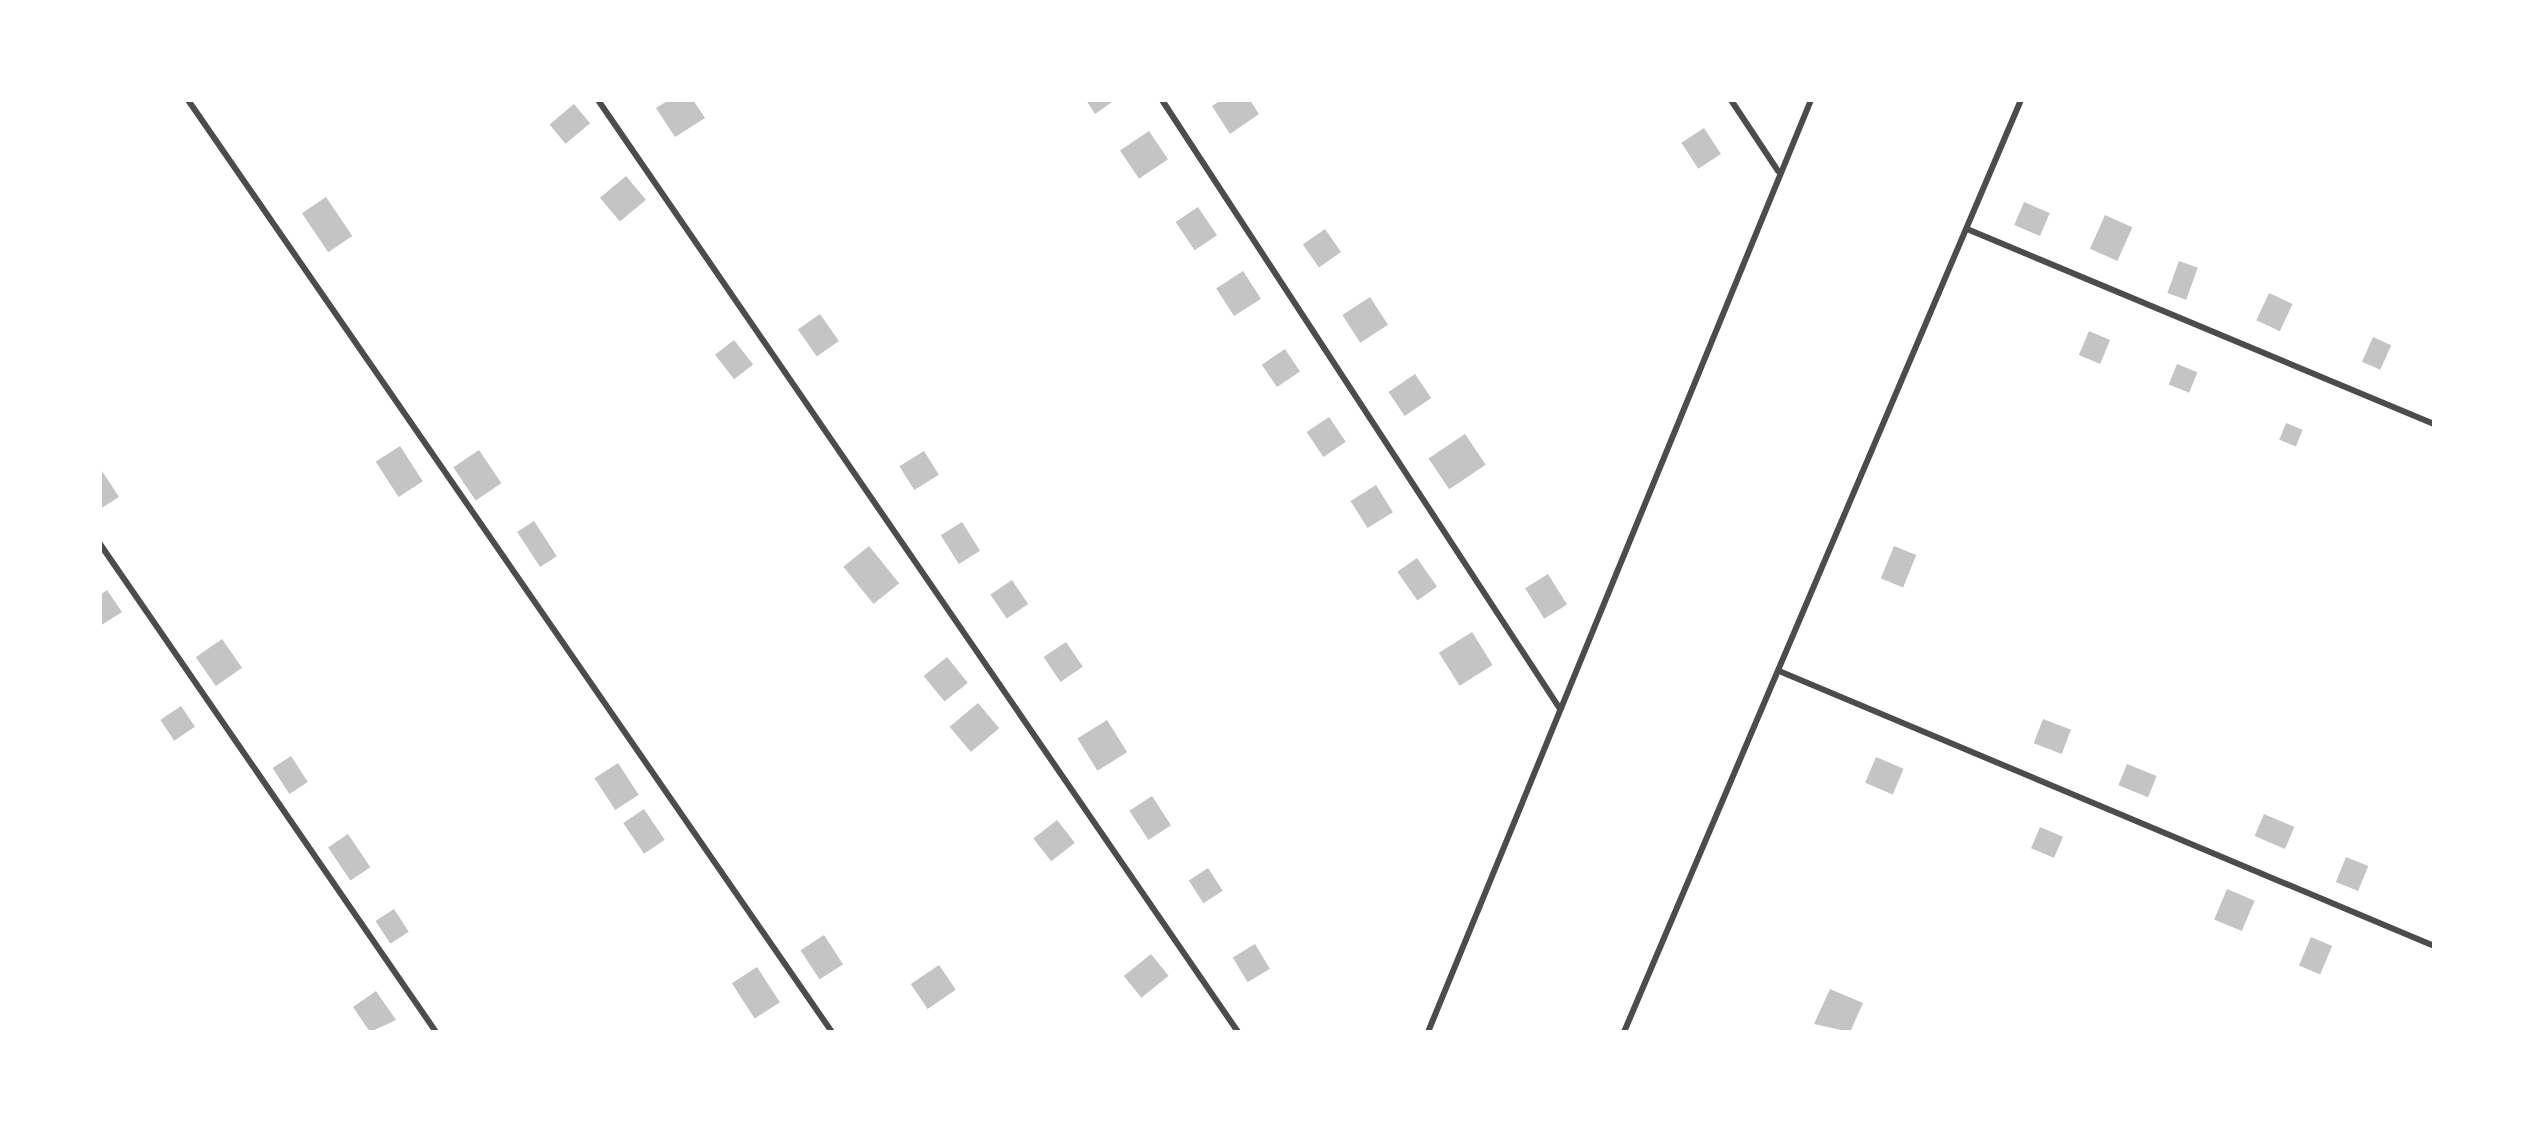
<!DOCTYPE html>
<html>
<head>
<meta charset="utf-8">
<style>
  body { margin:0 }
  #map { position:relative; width:2534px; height:1132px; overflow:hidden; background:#fff; font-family:"Noto Sans",sans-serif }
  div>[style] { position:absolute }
  .building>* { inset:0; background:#c4c4c4; transform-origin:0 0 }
  .service>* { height:6px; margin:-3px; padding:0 3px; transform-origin:3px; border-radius:3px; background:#4c4c4c }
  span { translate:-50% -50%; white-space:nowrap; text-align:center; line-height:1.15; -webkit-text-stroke:6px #fff; paint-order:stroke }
  .frame { position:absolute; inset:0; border:102px solid #fff; pointer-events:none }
</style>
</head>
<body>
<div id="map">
  <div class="building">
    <div style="clip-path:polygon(669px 100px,693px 100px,705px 118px,675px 137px,656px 108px)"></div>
    <div style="clip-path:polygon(1086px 100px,1115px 100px,1095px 114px)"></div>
    <div style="clip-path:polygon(1221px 100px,1250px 100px,1259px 114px,1230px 134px,1212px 106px)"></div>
    <div style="left:574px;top:104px;width:25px;height:32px;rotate:50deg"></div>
    <div style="left:1704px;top:128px;width:31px;height:27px;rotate:57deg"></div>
    <div style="left:1149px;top:131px;width:34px;height:35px;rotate:56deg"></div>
    <div style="left:626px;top:176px;width:31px;height:34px;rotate:50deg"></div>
    <div style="left:326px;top:197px;width:47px;height:29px;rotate:56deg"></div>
    <div style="left:2024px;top:202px;width:28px;height:25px;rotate:23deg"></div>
    <div style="left:1198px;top:207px;width:34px;height:27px;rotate:56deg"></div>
    <div style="left:2105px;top:215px;width:30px;height:37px;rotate:24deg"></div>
    <div style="left:1325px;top:229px;width:28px;height:27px;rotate:55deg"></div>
    <div style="left:2179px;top:261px;width:20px;height:34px;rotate:20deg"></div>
    <div style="left:1243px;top:271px;width:33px;height:32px;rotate:57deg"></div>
    <div style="left:2269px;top:293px;width:26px;height:30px;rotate:25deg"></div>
    <div style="left:1370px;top:297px;width:33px;height:33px;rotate:57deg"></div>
    <div style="left:820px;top:314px;width:33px;height:27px;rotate:55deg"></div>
    <div style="left:2089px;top:331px;width:23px;height:26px;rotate:23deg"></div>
    <div style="left:2373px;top:337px;width:20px;height:27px;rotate:24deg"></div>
    <div style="left:734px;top:340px;width:31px;height:24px;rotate:52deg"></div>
    <div style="left:1285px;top:349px;width:27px;height:28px;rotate:56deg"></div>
    <div style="left:2177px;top:364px;width:22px;height:22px;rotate:22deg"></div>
    <div style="left:1415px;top:374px;width:29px;height:32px;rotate:56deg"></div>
    <div style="left:1329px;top:417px;width:30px;height:27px;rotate:56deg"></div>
    <div style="left:2286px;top:423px;width:18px;height:18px;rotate:22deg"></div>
    <div style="left:1465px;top:434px;width:37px;height:44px;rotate:56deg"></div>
    <div style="left:400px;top:446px;width:42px;height:29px;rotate:57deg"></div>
    <div style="left:479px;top:450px;width:40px;height:31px;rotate:56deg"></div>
    <div style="left:924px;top:451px;width:28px;height:29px;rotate:58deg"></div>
    <div style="clip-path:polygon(100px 468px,119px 497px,100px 509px)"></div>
    <div style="left:1376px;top:485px;width:32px;height:30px;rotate:58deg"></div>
    <div style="left:534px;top:521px;width:42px;height:20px;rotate:57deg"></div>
    <div style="left:962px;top:522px;width:34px;height:25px;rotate:58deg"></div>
    <div style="left:869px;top:546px;width:48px;height:33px;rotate:51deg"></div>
    <div style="left:1894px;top:546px;width:24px;height:35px;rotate:22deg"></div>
    <div style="left:1417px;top:558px;width:35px;height:24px;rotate:55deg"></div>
    <div style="left:1548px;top:574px;width:36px;height:27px;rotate:58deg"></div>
    <div style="left:1012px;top:580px;width:29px;height:26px;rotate:56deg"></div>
    <div style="clip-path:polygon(107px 590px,122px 612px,100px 626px,100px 595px)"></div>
    <div style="left:1472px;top:632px;width:39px;height:39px;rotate:58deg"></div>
    <div style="left:222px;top:639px;width:35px;height:32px;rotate:55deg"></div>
    <div style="left:1066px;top:642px;width:30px;height:27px;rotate:56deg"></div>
    <div style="left:947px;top:657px;width:33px;height:30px;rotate:51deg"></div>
    <div style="left:978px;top:703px;width:33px;height:37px;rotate:50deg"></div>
    <div style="left:181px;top:706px;width:25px;height:25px;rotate:56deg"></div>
    <div style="left:2043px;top:719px;width:30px;height:26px;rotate:21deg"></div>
    <div style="left:1107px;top:720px;width:38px;height:35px;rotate:58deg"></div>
    <div style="left:291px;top:756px;width:31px;height:22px;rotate:57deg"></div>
    <div style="left:1876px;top:757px;width:30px;height:28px;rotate:23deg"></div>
    <div style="left:618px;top:763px;width:38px;height:28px;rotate:57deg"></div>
    <div style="left:2127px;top:764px;width:32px;height:23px;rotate:22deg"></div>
    <div style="left:1152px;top:796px;width:35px;height:27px;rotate:57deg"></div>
    <div style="left:644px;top:809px;width:37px;height:25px;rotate:56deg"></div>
    <div style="left:2264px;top:814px;width:33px;height:24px;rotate:23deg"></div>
    <div style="left:1057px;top:820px;width:29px;height:30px;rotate:52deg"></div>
    <div style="left:2040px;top:827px;width:25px;height:23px;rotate:23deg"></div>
    <div style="left:348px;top:834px;width:40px;height:24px;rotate:56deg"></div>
    <div style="left:2346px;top:857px;width:24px;height:27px;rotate:22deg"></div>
    <div style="left:1208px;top:868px;width:27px;height:23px;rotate:57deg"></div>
    <div style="left:2227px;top:889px;width:30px;height:33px;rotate:23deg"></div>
    <div style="left:394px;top:909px;width:27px;height:22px;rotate:57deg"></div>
    <div style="left:824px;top:935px;width:35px;height:28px;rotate:57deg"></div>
    <div style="left:2311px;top:937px;width:23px;height:31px;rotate:23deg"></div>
    <div style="left:1255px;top:944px;width:29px;height:26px;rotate:59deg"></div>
    <div style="left:1151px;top:954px;width:28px;height:35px;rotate:51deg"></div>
    <div style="left:939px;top:965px;width:30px;height:34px;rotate:56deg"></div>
    <div style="left:757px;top:967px;width:42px;height:30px;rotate:57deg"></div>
    <div style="clip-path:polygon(1830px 989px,1863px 1003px,1850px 1032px,1814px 1024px)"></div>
    <div style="clip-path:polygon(376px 991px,396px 1020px,370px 1032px,353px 1007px)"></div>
  </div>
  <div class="service">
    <div style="left:188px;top:100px;width:1133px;rotate:55.36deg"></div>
    <div style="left:598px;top:100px;width:1131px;rotate:55.52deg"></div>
    <div style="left:1162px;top:100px;width:728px;rotate:56.83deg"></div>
    <div style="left:1731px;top:100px;width:85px;rotate:56.5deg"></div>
    <div style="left:1967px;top:229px;width:506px;rotate:22.66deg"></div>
    <div style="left:100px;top:544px;width:592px;rotate:55.45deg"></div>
    <div style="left:1779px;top:671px;width:710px;rotate:22.77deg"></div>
    <div style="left:1428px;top:1032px;width:1008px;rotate:-67.66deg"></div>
    <div style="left:1624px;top:1032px;width:1013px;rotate:-66.93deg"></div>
  </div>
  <div class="frame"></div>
</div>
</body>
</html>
